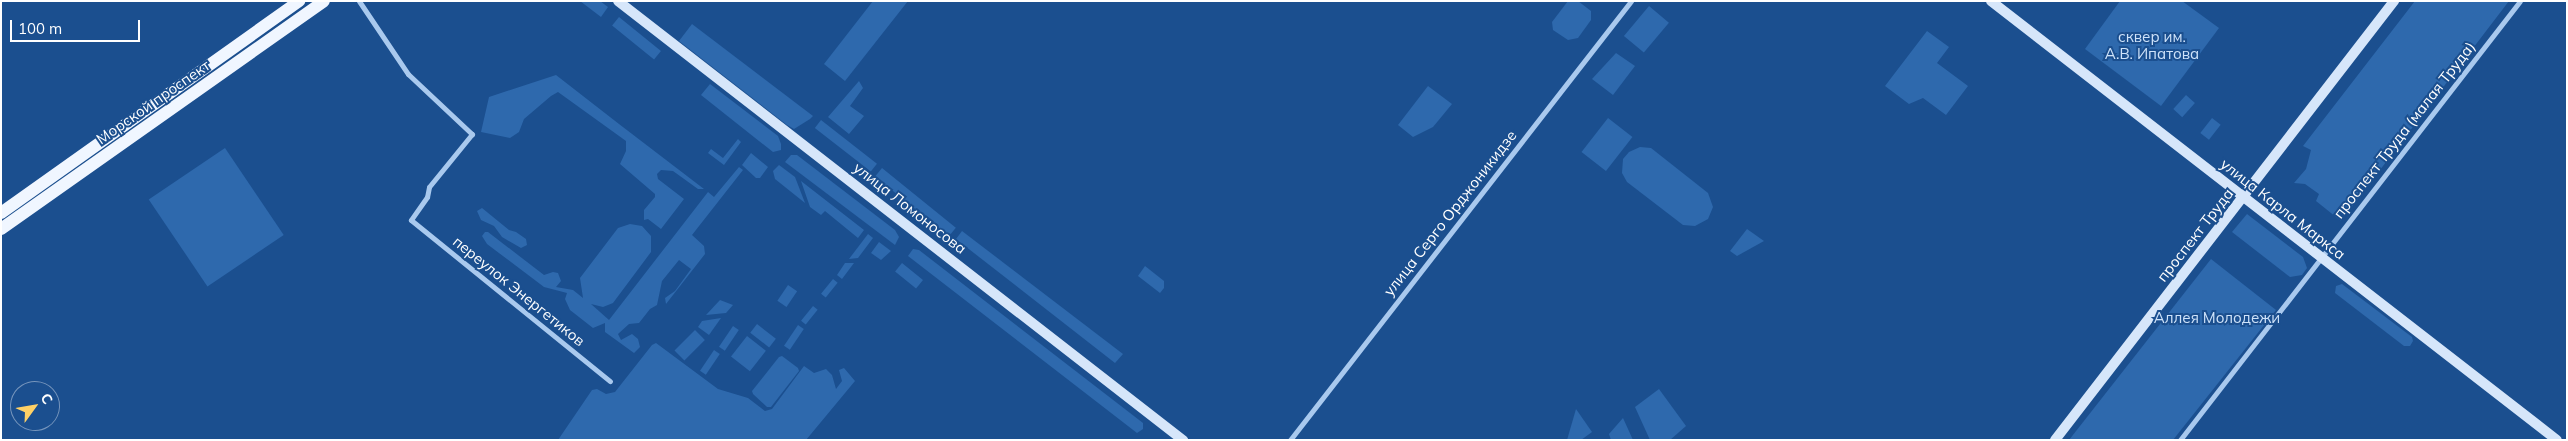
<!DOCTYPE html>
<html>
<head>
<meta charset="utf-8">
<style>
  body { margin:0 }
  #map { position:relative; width:2568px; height:441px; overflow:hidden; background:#1b4f8f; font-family:Mulish,sans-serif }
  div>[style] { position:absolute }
  .green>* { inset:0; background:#2e69ad; transform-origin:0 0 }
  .street>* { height:5px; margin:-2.5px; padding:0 2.5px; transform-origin:2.5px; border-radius:2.5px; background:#a9c9ee }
  .secondary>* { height:10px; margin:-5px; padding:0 5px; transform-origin:5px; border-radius:5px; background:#d6e6fa }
  .primary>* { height:12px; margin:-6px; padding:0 6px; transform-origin:6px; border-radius:6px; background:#f0f6ff }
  span { translate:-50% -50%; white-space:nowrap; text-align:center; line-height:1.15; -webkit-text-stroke:4px #1b4f8f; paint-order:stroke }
  .park-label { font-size:15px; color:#cfe3fa }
  .street-label { font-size:15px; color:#fff }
  .frame { position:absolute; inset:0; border:2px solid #fff; pointer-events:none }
  .north { position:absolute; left:10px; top:381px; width:50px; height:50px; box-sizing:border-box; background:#1b4f8f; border:1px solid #7695bc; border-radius:50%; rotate:58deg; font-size:14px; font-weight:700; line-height:20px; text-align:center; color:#fff }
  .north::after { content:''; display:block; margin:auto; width:18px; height:22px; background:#ffd166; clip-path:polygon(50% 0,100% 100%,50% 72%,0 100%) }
  .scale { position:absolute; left:10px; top:20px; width:130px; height:22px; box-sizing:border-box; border:2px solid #fff; border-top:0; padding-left:6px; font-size:15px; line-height:18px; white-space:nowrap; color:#fff; -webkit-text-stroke:4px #1b4f8f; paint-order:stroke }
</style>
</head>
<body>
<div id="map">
  <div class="green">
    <div style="clip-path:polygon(580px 1px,600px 1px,608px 7px,601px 17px)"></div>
    <div style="clip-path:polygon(873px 1px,908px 1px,845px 81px,824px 64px)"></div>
    <div style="clip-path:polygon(1568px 1px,1578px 1px,1591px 11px,1591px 20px,1578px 38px,1568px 40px,1553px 30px,1552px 22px)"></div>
    <div style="clip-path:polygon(2120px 1px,2182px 1px,2219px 28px,2161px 106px,2085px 49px)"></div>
    <div style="clip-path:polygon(2415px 1px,2509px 1px,2341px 221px,2316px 201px,2319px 194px,2305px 184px,2294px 183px,2306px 169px,2311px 150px,2303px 146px)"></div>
    <div style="left:1649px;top:6px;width:26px;height:39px;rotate:40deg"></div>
    <div style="left:619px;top:17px;width:54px;height:11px;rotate:39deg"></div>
    <div style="clip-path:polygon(692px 24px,813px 116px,810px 119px,794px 129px,787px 125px,679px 41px)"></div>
    <div style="clip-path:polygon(1927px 31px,1949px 47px,1937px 63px,1968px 86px,1946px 115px,1923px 98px,1909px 104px,1885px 86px)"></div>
    <div style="clip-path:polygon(1616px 53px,1635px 66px,1613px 95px,1592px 79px)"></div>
    <div style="clip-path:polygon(556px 75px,619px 124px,704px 189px,698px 189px,673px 171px,661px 170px,657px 174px,658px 179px,684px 199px,661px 229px,648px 219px,644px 220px,644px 210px,655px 197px,655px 194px,620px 164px,626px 151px,626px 141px,558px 92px,551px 96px,524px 119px,519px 132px,510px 138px,481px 132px,489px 97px)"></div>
    <div style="clip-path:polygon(859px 81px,863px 88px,850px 106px,864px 116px,849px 134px,828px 117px)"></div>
    <div style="clip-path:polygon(710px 84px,778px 136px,781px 144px,781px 150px,773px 152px,701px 95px)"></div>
    <div style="clip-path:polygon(1428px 86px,1452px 104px,1433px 127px,1413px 137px,1398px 125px)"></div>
    <div style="left:2186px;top:95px;width:12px;height:19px;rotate:42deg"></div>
    <div style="left:1608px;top:118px;width:31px;height:43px;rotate:38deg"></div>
    <div style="left:2212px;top:118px;width:11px;height:19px;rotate:38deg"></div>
    <div style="left:821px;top:120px;width:71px;height:10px;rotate:38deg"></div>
    <div style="clip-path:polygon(738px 139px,741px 142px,724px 165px,708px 153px,711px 149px,723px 158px)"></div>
    <div style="clip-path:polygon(1640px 147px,1651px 148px,1708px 193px,1713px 207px,1708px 219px,1695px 226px,1683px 225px,1627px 182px,1622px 173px,1623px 159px,1629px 152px)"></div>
    <div style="left:225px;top:148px;width:105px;height:92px;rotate:56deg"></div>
    <div style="clip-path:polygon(751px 153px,768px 167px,760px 178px,756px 178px,742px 165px)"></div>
    <div style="clip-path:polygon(791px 155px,797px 155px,895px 230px,899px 237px,895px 245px,785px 162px)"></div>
    <div style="clip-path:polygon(779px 165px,795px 177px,805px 203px,775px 179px,773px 171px)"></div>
    <div style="clip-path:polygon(739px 167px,743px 170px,692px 235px,704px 246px,705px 254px,666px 304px,665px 298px,675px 291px,691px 269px,679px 260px,662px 281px,657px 305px,650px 309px,639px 323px,629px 324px,618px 334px,621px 340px,632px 334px,638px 339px,640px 347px,634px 353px,605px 332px,605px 323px,593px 328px,570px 310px,565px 299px,567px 293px,544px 287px,487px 244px,482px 236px,485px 232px,488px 232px,544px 275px,553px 272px,558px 273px,561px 281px,556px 287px,573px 290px,583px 298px,580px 278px,618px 228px,630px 224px,642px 226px,651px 236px,651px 252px,613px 303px,603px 307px,591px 304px,609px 320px,708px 192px,714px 197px)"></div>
    <div style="left:882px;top:168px;width:95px;height:11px;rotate:39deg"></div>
    <div style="clip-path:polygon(801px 181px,864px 230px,858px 238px,825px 211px,821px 215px,810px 207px)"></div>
    <div style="clip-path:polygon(482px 208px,509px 230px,516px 232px,526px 239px,527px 245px,521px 248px,502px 237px,494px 226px,481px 220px,477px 211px)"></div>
    <div style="clip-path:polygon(2247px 214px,2303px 257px,2307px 268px,2302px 275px,2290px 277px,2232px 232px)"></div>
    <div style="clip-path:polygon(1747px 229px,1764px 241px,1737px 256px,1730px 251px)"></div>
    <div style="clip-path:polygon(962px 231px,1123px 354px,1115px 363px,956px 239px)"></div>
    <div style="clip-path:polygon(868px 234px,873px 238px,858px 258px,849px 259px)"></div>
    <div style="clip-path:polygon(879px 242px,891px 251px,881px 260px,871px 253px)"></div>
    <div style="clip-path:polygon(913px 249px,919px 250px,1143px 423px,1143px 429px,1137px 433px,908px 256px)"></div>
    <div style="clip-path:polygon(2211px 259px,2276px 310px,2173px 440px,2069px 440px)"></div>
    <div style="clip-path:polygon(845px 263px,854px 263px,842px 279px,837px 275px)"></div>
    <div style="left:902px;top:263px;width:27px;height:11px;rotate:39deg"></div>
    <div style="clip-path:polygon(1145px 266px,1164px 281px,1164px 288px,1160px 293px,1138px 276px)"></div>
    <div style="left:833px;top:279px;width:6px;height:19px;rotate:39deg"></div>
    <div style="clip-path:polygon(2342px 284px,2412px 337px,2413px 341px,2410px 346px,2404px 346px,2335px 293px,2336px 286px)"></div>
    <div style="left:788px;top:285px;width:11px;height:19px;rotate:34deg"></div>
    <div style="clip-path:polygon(720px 300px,733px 305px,726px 313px,706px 315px)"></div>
    <div style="left:813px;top:306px;width:6px;height:19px;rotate:39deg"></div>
    <div style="clip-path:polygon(721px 318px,709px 335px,698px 327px,702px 321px)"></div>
    <div style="left:757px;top:324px;width:24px;height:11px;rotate:38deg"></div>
    <div style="left:798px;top:325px;width:7px;height:25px;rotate:34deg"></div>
    <div style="left:733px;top:326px;width:7px;height:25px;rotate:34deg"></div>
    <div style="left:695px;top:330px;width:14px;height:29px;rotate:45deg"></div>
    <div style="left:747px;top:336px;width:24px;height:26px;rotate:38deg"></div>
    <div style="clip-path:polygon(656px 343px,718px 389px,748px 398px,765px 411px,772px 409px,804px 366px,814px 373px,826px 369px,832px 375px,836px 389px,842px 381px,839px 370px,844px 368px,855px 381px,806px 440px,558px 440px,592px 390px,597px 389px,606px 394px,615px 392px,652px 345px)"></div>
    <div style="left:714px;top:350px;width:7px;height:25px;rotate:34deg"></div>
    <div style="clip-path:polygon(782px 356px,798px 368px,799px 371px,771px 407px,767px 407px,753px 394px,752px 391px,779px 357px)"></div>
    <div style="clip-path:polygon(1659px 389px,1686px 426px,1670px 440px,1650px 440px,1635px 407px)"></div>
    <div style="clip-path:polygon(1576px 409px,1592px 432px,1581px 440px,1567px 440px)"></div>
    <div style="clip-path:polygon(1623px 418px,1633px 440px,1611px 440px,1609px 434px)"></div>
  </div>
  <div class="street">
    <div style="left:359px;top:1px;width:88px;rotate:56.1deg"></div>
    <div style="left:408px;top:74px;width:88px;rotate:43.2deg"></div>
    <div style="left:472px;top:134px;width:68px;rotate:129.1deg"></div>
    <div style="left:429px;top:187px;width:10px;rotate:101deg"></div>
    <div style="left:427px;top:197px;width:28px;rotate:125deg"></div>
    <div style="left:411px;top:220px;width:256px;rotate:39deg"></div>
    <div style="left:1290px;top:440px;width:556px;rotate:-52.16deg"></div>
    <div style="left:2180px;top:440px;width:555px;rotate:-52.24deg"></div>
  </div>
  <div class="secondary">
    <div style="left:618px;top:1px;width:716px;rotate:37.85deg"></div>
    <div style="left:1991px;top:1px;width:716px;rotate:37.8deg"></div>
    <div style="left:2055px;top:440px;width:555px;rotate:-52.32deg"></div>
  </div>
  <div class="primary">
    <div style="left:1px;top:213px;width:366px;rotate:-35.4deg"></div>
    <div style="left:1px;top:229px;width:395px;rotate:-35.2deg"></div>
  </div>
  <div class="park-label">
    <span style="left:2152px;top:45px">сквер им.<br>А.В. Ипатова</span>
    <span style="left:2217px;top:318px">Аллея Молодежи</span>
  </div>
  <div class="street-label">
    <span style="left:153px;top:102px;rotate:-35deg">Морской проспект</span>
    <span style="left:2404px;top:130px;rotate:-52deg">проспект Труда (малая Труда)</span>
    <span style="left:910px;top:208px;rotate:38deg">улица Ломоносова</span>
    <span style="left:2283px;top:209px;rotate:38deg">улица Карла Маркса</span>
    <span style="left:1450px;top:213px;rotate:-52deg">улица Серго Орджоникидзе</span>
    <span style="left:2195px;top:235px;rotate:-52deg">проспект Труда</span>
    <span style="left:519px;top:291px;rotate:39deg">переулок Энергетиков</span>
  </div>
  <div class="frame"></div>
  <div class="north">С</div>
  <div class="scale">100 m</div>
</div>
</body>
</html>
